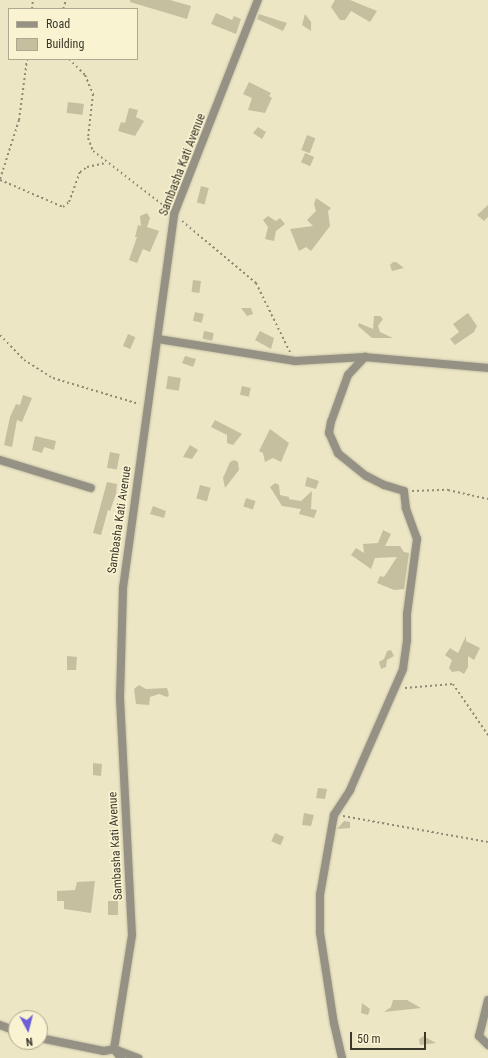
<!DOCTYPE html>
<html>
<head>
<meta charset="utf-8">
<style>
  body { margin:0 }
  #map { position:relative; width:488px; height:1058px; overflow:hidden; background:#ece6c5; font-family:"Roboto Condensed",sans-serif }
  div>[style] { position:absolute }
  .building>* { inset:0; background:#c5bfa0; transform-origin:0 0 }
  .path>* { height:2px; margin-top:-1px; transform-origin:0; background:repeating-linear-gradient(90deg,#8f8b74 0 2px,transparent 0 5px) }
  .roads { filter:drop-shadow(0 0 1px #c8c3a6) drop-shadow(0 0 1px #c8c3a6) }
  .street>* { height:8px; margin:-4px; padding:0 4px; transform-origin:4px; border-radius:4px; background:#959285 }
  span { translate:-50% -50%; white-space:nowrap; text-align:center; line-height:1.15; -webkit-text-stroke:3px #f9f3d2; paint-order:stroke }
  .street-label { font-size:12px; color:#3a382b }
  .legend { position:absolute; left:8px; top:8px; width:130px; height:52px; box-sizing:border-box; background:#f9f3d2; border:1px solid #ada88f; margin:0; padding:5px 7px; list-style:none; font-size:12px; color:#3a382b }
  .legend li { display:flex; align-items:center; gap:8px; height:20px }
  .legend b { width:20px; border:1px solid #ada88f }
  .north { position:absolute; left:8px; top:1010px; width:40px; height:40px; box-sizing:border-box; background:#f9f3d2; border:1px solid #ada88f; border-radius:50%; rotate:173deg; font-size:11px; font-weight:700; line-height:16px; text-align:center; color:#3a382b }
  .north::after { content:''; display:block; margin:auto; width:14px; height:18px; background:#6b5ed7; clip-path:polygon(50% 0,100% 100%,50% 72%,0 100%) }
  .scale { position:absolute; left:350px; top:1032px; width:76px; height:18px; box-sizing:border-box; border:2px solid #3a382b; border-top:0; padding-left:5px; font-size:12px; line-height:14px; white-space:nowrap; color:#3a382b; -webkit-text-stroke:3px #f9f3d2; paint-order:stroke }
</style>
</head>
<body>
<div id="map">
  <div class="building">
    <div style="clip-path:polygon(130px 0,170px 0,191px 6px,187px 19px,130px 2px)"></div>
    <div style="clip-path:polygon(335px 0,350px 0,377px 11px,370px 22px,351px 11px,345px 20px,340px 20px,331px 7px)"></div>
    <div style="clip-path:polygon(216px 13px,232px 20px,234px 16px,241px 19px,236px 34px,211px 24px)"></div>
    <div style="clip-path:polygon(259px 14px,287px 23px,283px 31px,257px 19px)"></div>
    <div style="clip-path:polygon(305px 14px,311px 22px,311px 31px,302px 25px)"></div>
    <div style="clip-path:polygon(249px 82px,271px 93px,269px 96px,272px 98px,265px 113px,248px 110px,252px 98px,243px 94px)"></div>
    <div style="left:68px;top:102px;width:16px;height:11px;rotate:7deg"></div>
    <div style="clip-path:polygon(129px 108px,138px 110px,136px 117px,144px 121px,135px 136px,118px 131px,121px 122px,125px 123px)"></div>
    <div style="clip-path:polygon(258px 127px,266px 132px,262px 139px,253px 133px)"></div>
    <div style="left:307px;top:135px;width:9px;height:16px;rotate:21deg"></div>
    <div style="left:305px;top:153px;width:10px;height:10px;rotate:24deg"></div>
    <div style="left:201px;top:186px;width:8px;height:17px;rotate:14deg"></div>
    <div style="clip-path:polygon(316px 198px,331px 208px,328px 211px,330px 226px,311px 251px,306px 247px,299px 251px,290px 229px,313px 226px,307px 220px,316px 211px,314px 204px)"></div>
    <div style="clip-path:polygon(488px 205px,488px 217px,484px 221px,477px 215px)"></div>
    <div style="clip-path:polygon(147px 213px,150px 218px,147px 227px,159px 231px,150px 252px,143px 249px,137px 263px,129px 260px,137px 237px,135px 237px,138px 225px,141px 226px,140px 216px)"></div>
    <div style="clip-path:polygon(268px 216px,276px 221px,280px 218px,285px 224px,276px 231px,274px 241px,265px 239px,268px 227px,263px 220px)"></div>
    <div style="clip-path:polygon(393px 262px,396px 262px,404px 268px,392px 271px,390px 265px)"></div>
    <div style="left:193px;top:280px;width:8px;height:12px;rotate:7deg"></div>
    <div style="clip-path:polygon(241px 308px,251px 308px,253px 314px,247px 316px)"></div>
    <div style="left:195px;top:312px;width:9px;height:9px;rotate:13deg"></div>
    <div style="clip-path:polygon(468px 313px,477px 326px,474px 332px,455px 345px,450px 339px,459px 332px,453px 324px)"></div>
    <div style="clip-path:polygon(374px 316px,380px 316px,383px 319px,378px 326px,380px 332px,393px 338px,372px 338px,358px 326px,359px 323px,373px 329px)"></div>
    <div style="left:204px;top:331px;width:10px;height:8px;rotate:11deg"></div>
    <div style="clip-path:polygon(260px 331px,274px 338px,271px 349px,255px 340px)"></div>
    <div style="left:128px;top:334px;width:8px;height:13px;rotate:23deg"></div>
    <div style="clip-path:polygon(185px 356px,196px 359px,193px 367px,182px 363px)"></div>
    <div style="left:168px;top:376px;width:13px;height:13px;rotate:9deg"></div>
    <div style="left:242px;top:386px;width:9px;height:9px;rotate:13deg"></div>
    <div style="clip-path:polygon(23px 395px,32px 398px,22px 422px,17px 420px,12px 447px,4px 445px,10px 417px,16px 404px,20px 405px)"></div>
    <div style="clip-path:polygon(215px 420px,242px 434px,233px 445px,227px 443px,227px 435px,211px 427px)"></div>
    <div style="clip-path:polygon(270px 429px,289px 443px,281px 462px,273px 458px,265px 462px,263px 453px,259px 451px)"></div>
    <div style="clip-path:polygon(35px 436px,56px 441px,54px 450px,44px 447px,42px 453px,32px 450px)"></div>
    <div style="clip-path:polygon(190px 445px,198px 450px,192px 459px,183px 457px)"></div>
    <div style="left:110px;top:452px;width:10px;height:16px;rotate:11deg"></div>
    <div style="clip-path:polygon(234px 460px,238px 462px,239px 470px,225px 488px,223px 478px,230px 462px)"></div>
    <div style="clip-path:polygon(307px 477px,319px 481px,316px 489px,305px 486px)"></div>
    <div style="clip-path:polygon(107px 482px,117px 484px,116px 494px,110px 511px,108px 510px,101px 535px,93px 533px)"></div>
    <div style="clip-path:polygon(275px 483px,279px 485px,280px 495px,289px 497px,289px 499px,301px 501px,312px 491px,311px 509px,317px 510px,314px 518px,299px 514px,301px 509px,282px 506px,270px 487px)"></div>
    <div style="left:200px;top:485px;width:11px;height:14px;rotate:15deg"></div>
    <div style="left:246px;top:498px;width:10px;height:9px;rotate:17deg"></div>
    <div style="clip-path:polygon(153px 506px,166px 511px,164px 518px,150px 514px)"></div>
    <div style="clip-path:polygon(383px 530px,391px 534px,385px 546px,400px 546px,404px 552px,409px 553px,404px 589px,394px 590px,377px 583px,380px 576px,384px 577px,397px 557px,375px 558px,371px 569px,351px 555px,356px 548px,364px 553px,363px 544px,378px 543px)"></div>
    <div style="clip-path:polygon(466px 636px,466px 641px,480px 648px,474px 660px,468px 656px,468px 667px,464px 674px,459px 671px,452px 672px,449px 668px,452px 660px,445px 655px,450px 648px,458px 653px)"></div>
    <div style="clip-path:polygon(391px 650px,394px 656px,387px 660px,386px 667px,381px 669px,379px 662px,384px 659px,387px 651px)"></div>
    <div style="clip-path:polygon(67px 656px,77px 657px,76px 670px,67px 670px)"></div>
    <div style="clip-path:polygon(139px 685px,146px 689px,167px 688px,169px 695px,167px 697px,159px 694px,150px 697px,149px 705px,136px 704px,134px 689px)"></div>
    <div style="clip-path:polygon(93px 763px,102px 764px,101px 776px,93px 775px)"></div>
    <div style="clip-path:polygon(318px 788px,327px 789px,325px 799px,316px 798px)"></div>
    <div style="clip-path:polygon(304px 813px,314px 815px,311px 826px,302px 825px)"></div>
    <div style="clip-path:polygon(344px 821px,350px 822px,350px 828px,337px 829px)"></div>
    <div style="left:275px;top:833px;width:10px;height:9px;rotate:24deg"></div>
    <div style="clip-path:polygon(95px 881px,91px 913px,64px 909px,64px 901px,57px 901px,57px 891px,75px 890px,77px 882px)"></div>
    <div style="left:108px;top:901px;width:10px;height:14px"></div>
    <div style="clip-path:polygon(393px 1000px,407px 1000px,421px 1008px,384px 1012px,391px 1007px)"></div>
    <div style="clip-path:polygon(362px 1003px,370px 1009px,368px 1015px,361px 1013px)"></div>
    <div style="clip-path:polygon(424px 1036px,425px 1037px,436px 1043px,420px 1045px,419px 1039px)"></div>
  </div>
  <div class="path">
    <div style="left:32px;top:9px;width:9px;rotate:-84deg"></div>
    <div style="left:63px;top:9px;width:9px;rotate:-72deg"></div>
    <div style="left:69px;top:59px;width:23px;rotate:45deg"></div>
    <div style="left:85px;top:75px;width:21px;rotate:67deg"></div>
    <div style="left:93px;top:94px;width:44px;rotate:96.5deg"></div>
    <div style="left:88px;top:138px;width:14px;rotate:69deg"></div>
    <div style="left:93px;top:151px;width:93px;rotate:37.6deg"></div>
    <div style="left:0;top:179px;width:62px;rotate:-72.1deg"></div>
    <div style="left:19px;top:120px;width:62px;rotate:-82.5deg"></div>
    <div style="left:0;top:180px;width:69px;rotate:23.2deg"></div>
    <div style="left:63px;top:207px;width:8px;rotate:-40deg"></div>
    <div style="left:69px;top:202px;width:32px;rotate:-70deg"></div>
    <div style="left:80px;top:172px;width:9px;rotate:-36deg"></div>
    <div style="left:87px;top:167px;width:19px;rotate:-12deg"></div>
    <div style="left:182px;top:221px;width:97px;rotate:40deg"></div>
    <div style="left:256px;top:283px;width:77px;rotate:63.8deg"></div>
    <div style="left:0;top:335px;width:35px;rotate:46deg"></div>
    <div style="left:24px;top:360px;width:34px;rotate:32deg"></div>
    <div style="left:53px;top:378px;width:90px;rotate:16.8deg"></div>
    <div style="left:412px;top:491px;width:36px;rotate:-2deg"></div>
    <div style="left:448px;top:490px;width:41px;rotate:12.7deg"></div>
    <div style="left:405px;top:688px;width:48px;rotate:-4.8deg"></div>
    <div style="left:453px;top:684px;width:62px;rotate:55.5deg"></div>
    <div style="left:343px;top:816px;width:147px;rotate:10.2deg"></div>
  </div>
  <div class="roads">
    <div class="street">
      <div style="left:158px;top:339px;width:139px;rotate:9.1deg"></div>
      <div style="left:295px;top:361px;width:70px;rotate:-3.3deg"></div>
      <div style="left:0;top:460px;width:95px;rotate:17.1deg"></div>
      <div style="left:488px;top:1000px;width:37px;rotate:104deg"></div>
      <div style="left:479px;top:1036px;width:13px;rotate:45deg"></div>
      <div style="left:0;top:1025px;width:17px;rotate:21deg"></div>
      <div style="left:40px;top:1038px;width:65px;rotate:11.5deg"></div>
      <div style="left:104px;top:1051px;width:10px;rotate:-11deg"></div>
      <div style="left:114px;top:1049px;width:26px;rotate:21deg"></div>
      <div style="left:121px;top:1058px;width:11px;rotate:-128deg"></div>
      <div style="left:114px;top:1049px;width:115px;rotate:-81deg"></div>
      <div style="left:132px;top:935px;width:238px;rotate:-92.9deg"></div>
      <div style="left:120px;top:697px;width:109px;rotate:-88.4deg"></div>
      <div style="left:123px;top:588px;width:377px;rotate:-82.2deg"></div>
      <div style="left:174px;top:214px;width:230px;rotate:-68.6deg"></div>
      <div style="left:342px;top:1058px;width:35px;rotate:-103deg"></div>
      <div style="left:334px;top:1024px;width:93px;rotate:-98.7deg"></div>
      <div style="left:320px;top:932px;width:37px;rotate:-90deg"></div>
      <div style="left:320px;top:895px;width:81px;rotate:-80.1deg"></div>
      <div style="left:334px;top:815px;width:30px;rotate:-57deg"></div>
      <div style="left:350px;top:790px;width:132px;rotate:-66.3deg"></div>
      <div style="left:403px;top:669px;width:29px;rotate:-82deg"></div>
      <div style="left:407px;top:640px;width:26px;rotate:-90deg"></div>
      <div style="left:407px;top:614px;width:76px;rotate:-82.4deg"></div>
      <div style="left:417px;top:539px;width:33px;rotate:-110deg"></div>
      <div style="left:406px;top:508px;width:17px;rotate:-97deg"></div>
      <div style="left:404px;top:491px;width:21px;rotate:-163deg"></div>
      <div style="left:384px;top:485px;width:20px;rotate:-153deg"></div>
      <div style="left:366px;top:476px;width:36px;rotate:-141deg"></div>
      <div style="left:338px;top:453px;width:22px;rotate:-114deg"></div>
      <div style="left:329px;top:433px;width:11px;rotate:-80deg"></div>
      <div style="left:331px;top:422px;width:50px;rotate:-70.1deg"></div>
      <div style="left:348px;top:375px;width:25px;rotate:-47deg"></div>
      <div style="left:365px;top:357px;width:123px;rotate:5.1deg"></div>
    </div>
  </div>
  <div class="street-label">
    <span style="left:183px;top:165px;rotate:-69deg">Sambasha Kati Avenue</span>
    <span style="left:120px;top:520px;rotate:-82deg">Sambasha Kati Avenue</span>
    <span style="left:116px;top:846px;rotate:-93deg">Sambasha Kati Avenue</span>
  </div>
  <ul class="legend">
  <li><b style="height:5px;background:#959285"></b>Road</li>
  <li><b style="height:11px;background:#c5bfa0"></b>Building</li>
  </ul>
  <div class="north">N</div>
  <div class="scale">50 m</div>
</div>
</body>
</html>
